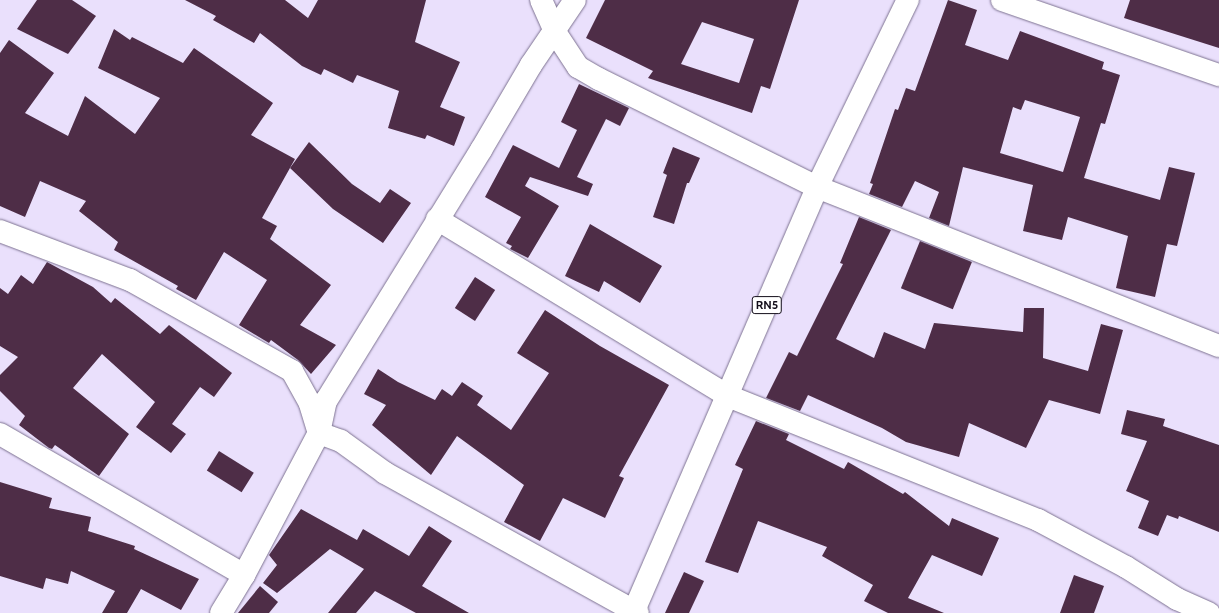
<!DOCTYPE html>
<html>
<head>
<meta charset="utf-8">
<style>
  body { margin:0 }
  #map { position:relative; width:1219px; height:613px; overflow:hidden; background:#eae0fc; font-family:Cabin,sans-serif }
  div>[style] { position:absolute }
  .building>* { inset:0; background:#4e2d47; transform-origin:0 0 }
  .roads { filter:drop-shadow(0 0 1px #7d7291) drop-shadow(0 0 1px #7d7291) }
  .street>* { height:22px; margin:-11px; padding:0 11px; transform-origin:11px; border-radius:11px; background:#fff }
  .highway>* { height:22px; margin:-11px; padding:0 11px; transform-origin:11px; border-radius:11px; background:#fff }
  span { translate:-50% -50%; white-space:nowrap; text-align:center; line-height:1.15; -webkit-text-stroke:4px #fff; paint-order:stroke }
  .shield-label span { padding:1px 3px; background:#fff; border:1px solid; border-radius:3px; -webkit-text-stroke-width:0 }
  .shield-label { font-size:12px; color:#130e1a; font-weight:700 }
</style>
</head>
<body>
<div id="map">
  <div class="building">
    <div style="clip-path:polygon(37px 0,72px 0,96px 16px,68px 54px,17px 29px)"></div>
    <div style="clip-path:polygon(185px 0,285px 0,308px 18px,318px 0,426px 0,415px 42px,460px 62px,440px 107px,465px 117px,454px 146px,427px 135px,425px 139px,388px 128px,399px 91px,357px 75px,353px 83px,324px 69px,321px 75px,302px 66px,260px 33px,254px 43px,213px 20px,216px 16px)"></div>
    <div style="clip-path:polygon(evenodd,605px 0,799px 0,770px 89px,761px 86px,752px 113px,648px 78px,653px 71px,586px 38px,605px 0,702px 22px,754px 39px,739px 83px,681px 64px,702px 22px)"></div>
    <div style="clip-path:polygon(evenodd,948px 0,977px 10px,965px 45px,1008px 60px,1020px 31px,1104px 62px,1102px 69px,1120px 75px,1105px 124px,1101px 123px,1084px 178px,1160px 200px,1169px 167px,1195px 173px,1177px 246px,1167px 244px,1155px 297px,1116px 288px,1128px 236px,1068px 217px,1062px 240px,1023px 231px,1033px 185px,963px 167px,949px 226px,929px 218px,939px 192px,915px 181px,902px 207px,869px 194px,873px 184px,870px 183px,895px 109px,898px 110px,906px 88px,915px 91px,948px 0,1025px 100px,1080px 117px,1063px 172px,1000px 153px,1013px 107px,1021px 110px,1025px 100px)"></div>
    <div style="clip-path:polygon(1130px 0,1219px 0,1219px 48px,1124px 18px)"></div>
    <div style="clip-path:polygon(114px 29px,130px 40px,132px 37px,183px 63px,194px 48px,273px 103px,251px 135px,295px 159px,262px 218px,277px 226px,270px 239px,331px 285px,300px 325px,336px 345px,311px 374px,298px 360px,271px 340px,269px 343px,239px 325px,267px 280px,224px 252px,196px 300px,176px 289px,178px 286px,114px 250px,118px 242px,79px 211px,86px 201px,40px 181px,25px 217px,0 206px,0 53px,9px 40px,54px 73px,25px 113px,68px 136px,85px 96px,135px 134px,160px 98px,98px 68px)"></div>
    <div style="clip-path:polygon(579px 84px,629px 108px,620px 126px,606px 119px,577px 177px,593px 184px,588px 196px,530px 177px,525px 186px,559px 206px,528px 258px,510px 249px,512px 246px,506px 243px,521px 217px,485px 197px,513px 145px,559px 168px,577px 130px,561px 122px)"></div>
    <div style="clip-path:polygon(309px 142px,352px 184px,380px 203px,390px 189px,411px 203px,383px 243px,333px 209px,290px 168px)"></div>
    <div style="clip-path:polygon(673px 147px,700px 158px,689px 183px,687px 183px,674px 224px,653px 217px,667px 175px,663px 173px)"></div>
    <div style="clip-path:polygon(859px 217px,891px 230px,836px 339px,874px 358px,884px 332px,925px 349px,934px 323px,1023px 332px,1024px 308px,1044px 308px,1043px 358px,1088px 371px,1101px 324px,1123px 330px,1100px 414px,1049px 400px,1026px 448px,969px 423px,959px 457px,906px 442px,882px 428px,808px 395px,800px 411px,766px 398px,789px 352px,797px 356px,843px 264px,840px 263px)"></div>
    <div style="clip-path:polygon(590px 224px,662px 266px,640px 303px,604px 281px,599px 292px,565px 276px)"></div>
    <div style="left:920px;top:241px;width:56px;height:51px;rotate:22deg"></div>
    <div style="clip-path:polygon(47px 262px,93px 287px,111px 303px,115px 298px,160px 334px,169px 325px,232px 373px,214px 397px,200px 387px,172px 424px,186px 434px,171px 453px,136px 427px,155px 402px,102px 354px,73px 388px,129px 434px,99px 476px,55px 445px,52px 449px,49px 448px,19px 425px,25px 416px,0 391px,0 375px,18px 357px,0 346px,0 288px,8px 294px,21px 275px,33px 284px)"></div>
    <div style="left:475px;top:277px;width:24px;height:37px;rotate:33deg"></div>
    <div style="clip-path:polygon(545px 310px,600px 346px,669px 385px,619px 476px,624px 478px,605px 518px,563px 498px,540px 541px,504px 522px,524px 485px,457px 436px,431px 475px,372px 425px,386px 405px,364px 394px,378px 369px,398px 382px,435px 400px,442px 389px,452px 396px,462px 382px,483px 396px,477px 405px,511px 430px,549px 373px,517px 353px)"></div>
    <div style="clip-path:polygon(1127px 410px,1165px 419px,1163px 426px,1219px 445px,1219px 532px,1179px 516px,1178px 519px,1167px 515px,1158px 536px,1138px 528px,1149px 501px,1126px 491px,1147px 441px,1121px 434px)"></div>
    <div style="clip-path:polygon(756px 421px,789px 434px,786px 440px,844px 469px,848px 462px,903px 494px,905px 492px,949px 526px,952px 518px,999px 538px,982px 576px,932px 555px,908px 598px,944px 613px,888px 613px,864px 601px,873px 585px,822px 556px,827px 547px,758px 521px,738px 573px,705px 562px,743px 469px,735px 465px)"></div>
    <div style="left:219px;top:451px;width:41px;height:23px;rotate:32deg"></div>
    <div style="clip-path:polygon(0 482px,52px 498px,49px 508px,91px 517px,88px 531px,135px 546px,134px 549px,199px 579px,181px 610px,141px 589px,127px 613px,102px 613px,115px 591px,71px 571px,68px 584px,46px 578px,43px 589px,0 576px)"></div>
    <div style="clip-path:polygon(301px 509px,357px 540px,363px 529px,409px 556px,429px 526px,452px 541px,422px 586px,469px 613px,416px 613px,375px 591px,356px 613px,328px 613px,364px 569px,330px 549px,277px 593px,263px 583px,277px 565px,269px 555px)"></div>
    <div style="clip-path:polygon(684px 572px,704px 581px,689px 613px,665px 613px)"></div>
    <div style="clip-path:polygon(1074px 575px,1104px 586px,1094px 613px,1060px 613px)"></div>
    <div style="clip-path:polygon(260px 586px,278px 602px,269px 613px,238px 613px)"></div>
  </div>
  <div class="roads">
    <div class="street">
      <div style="left:541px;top:0;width:35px;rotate:66deg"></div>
      <div style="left:555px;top:32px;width:42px;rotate:56.7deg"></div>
      <div style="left:578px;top:67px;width:24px;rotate:30deg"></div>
      <div style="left:599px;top:79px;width:243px;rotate:26.4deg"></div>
      <div style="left:817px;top:187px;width:432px;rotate:21.6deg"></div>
      <div style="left:1002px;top:0;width:230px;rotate:19.1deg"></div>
      <div style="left:437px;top:219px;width:341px;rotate:31.3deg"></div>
      <div style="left:728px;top:396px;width:334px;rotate:21.8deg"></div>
      <div style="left:1038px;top:520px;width:100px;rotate:28.1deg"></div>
      <div style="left:1126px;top:567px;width:60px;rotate:32.1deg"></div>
      <div style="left:1177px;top:599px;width:35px;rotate:24deg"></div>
      <div style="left:0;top:231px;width:139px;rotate:20.7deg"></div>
      <div style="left:130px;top:280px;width:186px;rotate:29.3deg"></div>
      <div style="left:292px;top:371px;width:38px;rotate:61deg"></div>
      <div style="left:310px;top:404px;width:30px;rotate:73deg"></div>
      <div style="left:319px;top:433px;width:23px;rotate:20deg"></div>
      <div style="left:341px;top:441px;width:54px;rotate:36deg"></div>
      <div style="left:385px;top:473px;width:289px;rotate:29deg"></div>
      <div style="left:0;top:434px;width:282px;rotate:30deg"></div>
      <div style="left:221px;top:613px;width:44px;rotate:-58.8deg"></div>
      <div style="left:244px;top:575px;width:161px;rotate:-62.2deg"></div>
      <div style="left:319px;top:433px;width:33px;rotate:-78deg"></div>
      <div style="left:326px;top:401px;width:295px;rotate:-58.3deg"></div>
      <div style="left:481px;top:150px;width:99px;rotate:-59.5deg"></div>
      <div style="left:531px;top:65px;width:78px;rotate:-55.9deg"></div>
    </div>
    <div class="highway">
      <div style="left:633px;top:613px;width:464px;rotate:-66.6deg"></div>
      <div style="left:817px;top:187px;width:208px;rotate:-64.1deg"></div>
    </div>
  </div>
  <div class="shield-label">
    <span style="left:767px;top:305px">RN5</span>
  </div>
</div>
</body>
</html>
